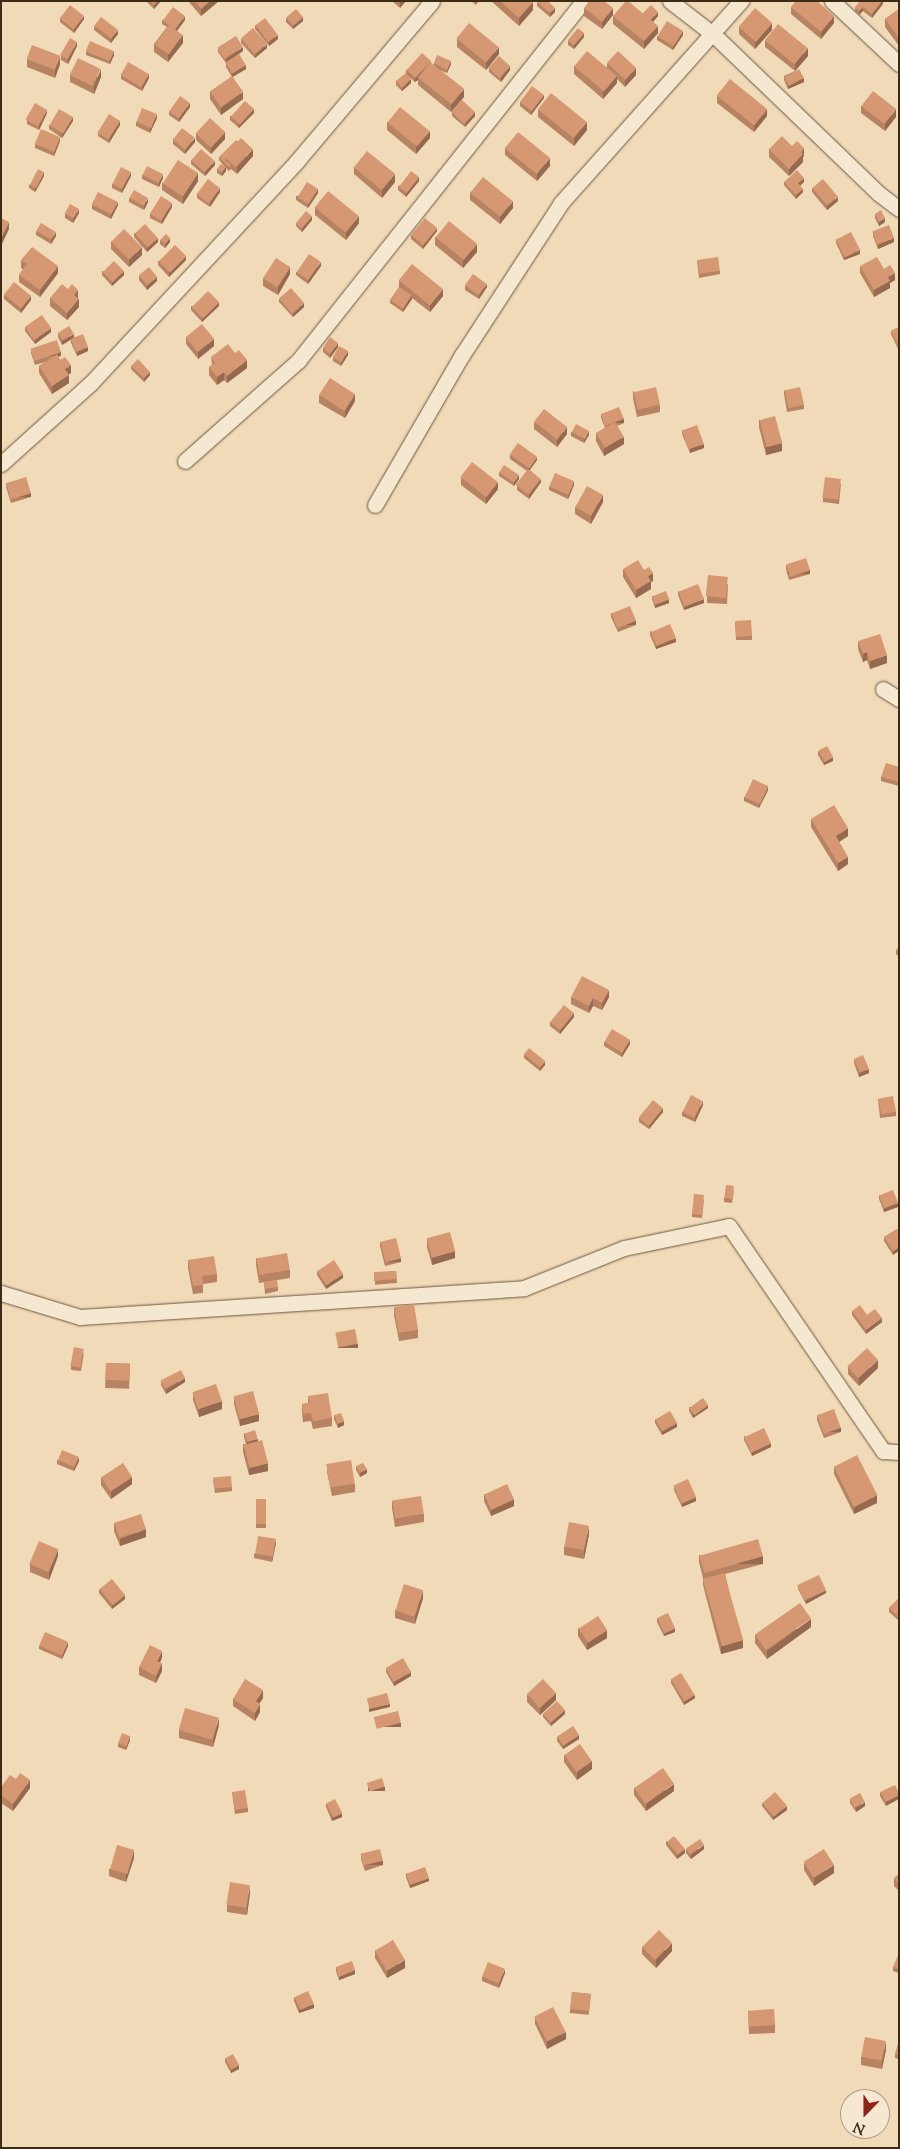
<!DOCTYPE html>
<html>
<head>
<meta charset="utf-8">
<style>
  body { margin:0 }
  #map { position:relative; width:900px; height:2149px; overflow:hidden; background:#f1dab8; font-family:"Sorts Mill Goudy",serif }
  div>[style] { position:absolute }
  .roads { filter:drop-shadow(0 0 1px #69573e) drop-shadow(0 0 1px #69573e) }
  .minor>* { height:15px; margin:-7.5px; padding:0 7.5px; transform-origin:7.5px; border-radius:7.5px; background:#f6e7d1 }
  .wall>* { inset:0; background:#b78363; transform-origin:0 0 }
  .shaded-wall>* { inset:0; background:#956a50; transform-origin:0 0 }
  .building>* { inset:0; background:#d59873; transform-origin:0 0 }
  span { translate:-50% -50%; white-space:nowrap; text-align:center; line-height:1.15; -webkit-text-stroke:4px #f6e7d1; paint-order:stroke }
  .frame { position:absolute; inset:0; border:2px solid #3c2b15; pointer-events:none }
  .north { position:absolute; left:840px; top:2089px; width:50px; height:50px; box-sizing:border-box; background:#f6e7d1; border:1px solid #ac9c86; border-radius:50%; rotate:202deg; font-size:14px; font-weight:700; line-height:20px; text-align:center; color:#3c2b15 }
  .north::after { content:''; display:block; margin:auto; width:18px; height:22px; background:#8f2418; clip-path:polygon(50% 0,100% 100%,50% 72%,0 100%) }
</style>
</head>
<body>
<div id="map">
  <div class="roads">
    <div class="minor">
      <div style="left:670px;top:1px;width:56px;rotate:37.7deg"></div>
      <div style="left:714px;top:35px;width:228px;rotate:43.9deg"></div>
      <div style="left:878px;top:193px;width:26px;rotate:37deg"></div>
      <div style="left:832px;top:1px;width:92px;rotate:43.2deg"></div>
      <div style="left:185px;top:461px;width:151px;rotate:-41.5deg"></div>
      <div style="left:298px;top:361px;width:459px;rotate:-51.6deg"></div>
      <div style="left:1px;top:464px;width:120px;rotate:-42deg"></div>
      <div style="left:90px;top:384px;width:304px;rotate:-47.1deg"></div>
      <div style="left:297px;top:161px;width:209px;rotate:-49.8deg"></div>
      <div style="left:375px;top:505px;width:173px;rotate:-59.9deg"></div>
      <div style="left:462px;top:355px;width:181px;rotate:-56.9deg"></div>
      <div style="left:561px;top:203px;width:271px;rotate:-48.3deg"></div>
      <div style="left:883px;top:689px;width:19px;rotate:32deg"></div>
      <div style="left:1px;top:1293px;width:83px;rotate:16.9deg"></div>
      <div style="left:80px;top:1317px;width:445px;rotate:-3.7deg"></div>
      <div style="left:524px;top:1288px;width:108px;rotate:-21.8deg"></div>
      <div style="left:624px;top:1248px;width:107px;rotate:-11.8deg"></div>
      <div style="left:729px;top:1226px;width:273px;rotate:55.6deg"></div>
      <div style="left:883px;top:1451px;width:16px;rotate:4deg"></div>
    </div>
  </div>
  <div class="wall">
    <div style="clip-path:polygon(146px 1px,161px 1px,154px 9px)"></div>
    <div style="clip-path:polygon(189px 1px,219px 1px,201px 16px,189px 2px)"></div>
    <div style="clip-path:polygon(392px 1px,406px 1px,400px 8px)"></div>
    <div style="clip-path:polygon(471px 1px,479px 1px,476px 5px)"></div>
    <div style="clip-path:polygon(491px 1px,531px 1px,533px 10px,519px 26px)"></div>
    <div style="clip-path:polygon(883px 1px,883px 4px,872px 18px,863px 11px,859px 15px,855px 11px,855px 7px)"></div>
    <div style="clip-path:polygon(537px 2px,555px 12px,550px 17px,537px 6px)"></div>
    <div style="clip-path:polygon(791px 7px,834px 23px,821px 39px,791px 14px)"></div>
    <div style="clip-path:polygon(584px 8px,613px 15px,602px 29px,584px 16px)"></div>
    <div style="clip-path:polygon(899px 9px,899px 46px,885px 27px,885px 19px)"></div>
    <div style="clip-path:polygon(643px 14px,658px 16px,653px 22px,658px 33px,644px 49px,613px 24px,613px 16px)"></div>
    <div style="clip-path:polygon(286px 18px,303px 21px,293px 29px,286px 22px)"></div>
    <div style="clip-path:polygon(60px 19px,84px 19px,74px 33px,60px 22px)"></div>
    <div style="clip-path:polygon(162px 20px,185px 20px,177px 31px,183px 43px,168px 62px,154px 52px,154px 44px,167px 27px,162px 24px)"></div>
    <div style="clip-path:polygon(255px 25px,278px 39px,269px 46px,255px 29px)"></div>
    <div style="clip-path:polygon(94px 26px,118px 34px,111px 43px,94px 30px)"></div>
    <div style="clip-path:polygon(739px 27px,772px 30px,755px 49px,739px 34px)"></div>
    <div style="clip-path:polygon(683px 35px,673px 50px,657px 40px,657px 36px)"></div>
    <div style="clip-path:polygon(584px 37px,574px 49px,568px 45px,568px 41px)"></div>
    <div style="clip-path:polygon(241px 39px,267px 48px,255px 58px,241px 43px)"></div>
    <div style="clip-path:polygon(457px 39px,499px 54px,486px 70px,457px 47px)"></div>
    <div style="clip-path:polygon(765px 40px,808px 56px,795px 71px,804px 82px,788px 89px,784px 80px,784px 76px,795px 71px,765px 47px)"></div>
    <div style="clip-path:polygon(77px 46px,68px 64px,61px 60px,61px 56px)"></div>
    <div style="clip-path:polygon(218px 49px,243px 51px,231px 59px,246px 69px,233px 77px,243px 99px,221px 115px,210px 99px,210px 92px,232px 77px,226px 67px,226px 63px,218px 52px)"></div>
    <div style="clip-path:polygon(86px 51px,114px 55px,110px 64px,86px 55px)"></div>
    <div style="clip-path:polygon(27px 59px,60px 64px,55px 78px,27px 67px)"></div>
    <div style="clip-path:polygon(431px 63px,434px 65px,434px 63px,451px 64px,447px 73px,439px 70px,464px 97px,451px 112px,418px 85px,418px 80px,415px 82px,408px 76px,411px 83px,402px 91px,396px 85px,396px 81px,406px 74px,406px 70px)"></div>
    <div style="clip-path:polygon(607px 63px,636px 75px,625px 87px,617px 79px,617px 83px,603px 99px,574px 74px,574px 66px,607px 67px)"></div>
    <div style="clip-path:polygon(489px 68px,510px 70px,501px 82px,489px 72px)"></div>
    <div style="clip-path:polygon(70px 75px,101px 77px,94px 94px,70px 82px)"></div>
    <div style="clip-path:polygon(121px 75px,149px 78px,142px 91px,121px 79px)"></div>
    <div style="clip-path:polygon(717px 96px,767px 116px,754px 132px,717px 103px)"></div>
    <div style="clip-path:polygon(544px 98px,531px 115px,520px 106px,520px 102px)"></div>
    <div style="clip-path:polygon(861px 106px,896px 117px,885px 131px,861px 113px)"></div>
    <div style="clip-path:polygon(190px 107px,179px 122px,169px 115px,169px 111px)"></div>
    <div style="clip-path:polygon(538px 109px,587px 130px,574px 146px,538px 117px)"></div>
    <div style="clip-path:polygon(452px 112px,475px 116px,465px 127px,452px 116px)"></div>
    <div style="clip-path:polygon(47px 113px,39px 130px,27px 124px,27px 120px)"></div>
    <div style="clip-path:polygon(254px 113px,239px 128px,230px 120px,230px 116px)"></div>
    <div style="clip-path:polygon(157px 118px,150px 133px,136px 126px,136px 122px)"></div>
    <div style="clip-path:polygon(73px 121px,62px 138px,49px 129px,49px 125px)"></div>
    <div style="clip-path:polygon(387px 122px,430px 138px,416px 154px,387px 130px)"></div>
    <div style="clip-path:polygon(120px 125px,109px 143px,98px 136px,98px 133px)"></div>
    <div style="clip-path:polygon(196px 133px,225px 139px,211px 154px,196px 140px)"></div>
    <div style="clip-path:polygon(173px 140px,195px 142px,185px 154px,173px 144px)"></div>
    <div style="clip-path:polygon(60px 141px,54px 156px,35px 148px,35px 144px)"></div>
    <div style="clip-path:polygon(792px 146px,804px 156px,803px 157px,803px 162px,789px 176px,769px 157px,769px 149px)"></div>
    <div style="clip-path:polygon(505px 148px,550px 166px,537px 181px,505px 155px)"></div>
    <div style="clip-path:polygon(253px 156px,237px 174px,231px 169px,229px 171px,226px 168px,226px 171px,222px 176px,217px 173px,217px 169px,224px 166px,219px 160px,219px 157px)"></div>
    <div style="clip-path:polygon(191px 160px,215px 165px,205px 176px,191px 164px)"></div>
    <div style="clip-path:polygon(354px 167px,395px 182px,382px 198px,354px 174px)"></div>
    <div style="clip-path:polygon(142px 175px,163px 178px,159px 187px,142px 179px)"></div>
    <div style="clip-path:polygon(44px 176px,35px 192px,29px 188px,29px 185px)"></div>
    <div style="clip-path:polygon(131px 176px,122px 193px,112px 188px,112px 184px)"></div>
    <div style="clip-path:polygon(198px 181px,183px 204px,162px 190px,162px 183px)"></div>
    <div style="clip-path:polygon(419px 181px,406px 197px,398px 190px,398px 186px)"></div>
    <div style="clip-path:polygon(784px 182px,804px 182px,800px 186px,803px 192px,796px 199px,784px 185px)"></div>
    <div style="clip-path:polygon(812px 188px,838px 201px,827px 210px,812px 192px)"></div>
    <div style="clip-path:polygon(220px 192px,210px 207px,197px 198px,197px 194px)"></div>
    <div style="clip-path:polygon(470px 192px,513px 208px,500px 224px,470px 200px)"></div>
    <div style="clip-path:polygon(318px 193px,308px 208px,296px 200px,296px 196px)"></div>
    <div style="clip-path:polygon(129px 198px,148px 202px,144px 210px,129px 202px)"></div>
    <div style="clip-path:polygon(92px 205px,118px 205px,111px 219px,92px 209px)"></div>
    <div style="clip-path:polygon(172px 207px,162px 224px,150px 218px,150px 214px)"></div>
    <div style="clip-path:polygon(315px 207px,359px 223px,346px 240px,315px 215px)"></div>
    <div style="clip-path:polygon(79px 213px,73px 223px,65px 218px,65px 214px)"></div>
    <div style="clip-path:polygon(875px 214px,885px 222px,879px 226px,875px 218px)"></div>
    <div style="clip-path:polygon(312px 220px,302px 232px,296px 226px,296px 223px)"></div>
    <div style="clip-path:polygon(36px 231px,56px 236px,51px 244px,36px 235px)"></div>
    <div style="clip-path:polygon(437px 231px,423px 249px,411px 239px,411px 235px)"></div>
    <div style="clip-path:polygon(134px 233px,158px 242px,147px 252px,134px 237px)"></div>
    <div style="clip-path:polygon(873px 233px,894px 242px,878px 249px,873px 236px)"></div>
    <div style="clip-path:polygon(435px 237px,477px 252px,463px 268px,435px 245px)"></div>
    <div style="clip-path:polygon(836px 239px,860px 254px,844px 260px,836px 243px)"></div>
    <div style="clip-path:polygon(160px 240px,170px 242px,165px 248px,160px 244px)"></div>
    <div style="clip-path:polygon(111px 241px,142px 255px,129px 267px,111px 249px)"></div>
    <div style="clip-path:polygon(21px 260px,58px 273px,40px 297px,19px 282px,19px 275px,23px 269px,21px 268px)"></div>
    <div style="clip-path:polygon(186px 260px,169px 277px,158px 265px,158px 261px)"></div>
    <div style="clip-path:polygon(697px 261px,720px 271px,720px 274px,699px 278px)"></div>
    <div style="clip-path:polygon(321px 266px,308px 284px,296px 275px,296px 272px)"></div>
    <div style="clip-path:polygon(860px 266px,884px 269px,895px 280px,890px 283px,890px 288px,874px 297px,860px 273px)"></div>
    <div style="clip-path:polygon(102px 271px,124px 275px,112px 286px,102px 275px)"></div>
    <div style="clip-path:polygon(290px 274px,278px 295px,263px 286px,263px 278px)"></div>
    <div style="clip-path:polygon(139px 276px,157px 281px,147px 290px,139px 280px)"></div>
    <div style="clip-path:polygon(399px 280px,443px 296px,430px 312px,412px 298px,412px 299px,403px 312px,390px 303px,390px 300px,399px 287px)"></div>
    <div style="clip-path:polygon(465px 286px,487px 287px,479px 299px,465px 290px)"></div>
    <div style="clip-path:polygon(4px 295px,31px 300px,21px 313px,4px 299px)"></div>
    <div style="clip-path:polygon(78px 297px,79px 307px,67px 320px,50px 306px,50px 298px)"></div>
    <div style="clip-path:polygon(279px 299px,304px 307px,293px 317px,279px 302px)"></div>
    <div style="clip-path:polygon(191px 306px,219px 306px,202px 322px,191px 310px)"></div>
    <div style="clip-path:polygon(25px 327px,51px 332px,35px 344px,25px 331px)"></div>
    <div style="clip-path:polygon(899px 327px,899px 351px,891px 334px,891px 331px)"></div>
    <div style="clip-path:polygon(58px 333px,74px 338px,88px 351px,77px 356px,71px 343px,71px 339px,62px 345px,58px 337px)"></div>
    <div style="clip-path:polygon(186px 337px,214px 346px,198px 359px,186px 344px)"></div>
    <div style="clip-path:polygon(338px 347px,330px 358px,323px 352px,323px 348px)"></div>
    <div style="clip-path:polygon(31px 349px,61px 356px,58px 357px,71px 373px,69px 374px,69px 383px,52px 394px,39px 373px,39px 366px,45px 362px,35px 365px,31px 353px)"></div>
    <div style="clip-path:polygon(348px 355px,341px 366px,333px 361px,333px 357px)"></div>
    <div style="clip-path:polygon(211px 357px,247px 368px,227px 383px,224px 380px,217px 385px,209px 375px,209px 367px,212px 365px)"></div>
    <div style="clip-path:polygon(131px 366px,150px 375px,144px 382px,131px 369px)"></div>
    <div style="clip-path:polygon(784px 390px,804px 405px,804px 409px,787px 412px,784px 394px)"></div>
    <div style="clip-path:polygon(633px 391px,660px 405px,660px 412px,637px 417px,633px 398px)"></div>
    <div style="clip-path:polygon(319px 395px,355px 401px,345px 418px,319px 403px)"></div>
    <div style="clip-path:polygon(601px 414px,624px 423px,617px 426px,624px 444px,604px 456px,596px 441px,596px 433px,605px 428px,601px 418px)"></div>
    <div style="clip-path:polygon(759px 419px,782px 451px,766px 455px,759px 427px)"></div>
    <div style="clip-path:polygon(534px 422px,567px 434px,557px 447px,534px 429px)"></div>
    <div style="clip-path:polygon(682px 430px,704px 448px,690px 453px,682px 434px)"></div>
    <div style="clip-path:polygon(571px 432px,589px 435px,584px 443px,571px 436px)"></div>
    <div style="clip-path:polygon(510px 455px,537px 460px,530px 470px,541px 482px,529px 499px,517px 490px,517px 486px,527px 471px,510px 459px)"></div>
    <div style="clip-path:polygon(499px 472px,519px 479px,514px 486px,499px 476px)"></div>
    <div style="clip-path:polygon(461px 477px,498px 489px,486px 504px,461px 485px)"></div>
    <div style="clip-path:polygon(6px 483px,31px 497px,11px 503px,6px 487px)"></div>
    <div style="clip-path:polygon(841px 483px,839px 504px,823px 502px,823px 498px)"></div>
    <div style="clip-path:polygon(574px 485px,568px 499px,549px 490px,549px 487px)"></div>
    <div style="clip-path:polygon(603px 502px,591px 524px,575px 514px,575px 507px)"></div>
    <div style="clip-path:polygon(786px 565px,810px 574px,789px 580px,786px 569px)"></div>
    <div style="clip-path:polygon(623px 569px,644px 570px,653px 581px,651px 582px,651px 589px,636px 598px,623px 577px)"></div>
    <div style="clip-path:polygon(728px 584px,727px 604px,707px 603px,707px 596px)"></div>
    <div style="clip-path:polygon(678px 591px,704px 603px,684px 610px,678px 595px)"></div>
    <div style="clip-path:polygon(652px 596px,669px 603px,655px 608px,652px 599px)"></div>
    <div style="clip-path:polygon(611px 613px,636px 625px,618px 632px,611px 617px)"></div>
    <div style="clip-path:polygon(735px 621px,752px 636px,752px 640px,736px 640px)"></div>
    <div style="clip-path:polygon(650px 631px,676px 642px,656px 649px,650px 635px)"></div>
    <div style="clip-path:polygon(858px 641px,887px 663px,870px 669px,867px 660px,863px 662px,858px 649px)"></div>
    <div style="clip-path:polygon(818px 751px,833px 761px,824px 765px,818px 755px)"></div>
    <div style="clip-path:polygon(899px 767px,899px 786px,881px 781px,881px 777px)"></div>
    <div style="clip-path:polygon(768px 790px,759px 808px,744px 801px,744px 797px)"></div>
    <div style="clip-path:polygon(811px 819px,848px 836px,839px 842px,848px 864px,838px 871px,811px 827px)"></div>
    <div style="clip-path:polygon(899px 947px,899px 957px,896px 954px,896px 950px)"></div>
    <div style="clip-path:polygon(571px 997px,609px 997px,602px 1010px,593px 1006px,589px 1013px,571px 1004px)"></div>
    <div style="clip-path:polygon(574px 1017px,560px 1034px,550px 1026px,550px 1022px)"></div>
    <div style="clip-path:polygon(604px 1042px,630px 1044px,622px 1057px,604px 1046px)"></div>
    <div style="clip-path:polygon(524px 1054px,545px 1065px,540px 1071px,524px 1058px)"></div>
    <div style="clip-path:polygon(854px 1059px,869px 1073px,859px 1077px,854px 1063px)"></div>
    <div style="clip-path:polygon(878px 1099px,896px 1112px,896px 1116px,880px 1118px)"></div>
    <div style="clip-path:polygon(703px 1105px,695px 1122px,682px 1116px,682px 1112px)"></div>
    <div style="clip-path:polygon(663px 1112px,649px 1129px,639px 1122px,639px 1118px)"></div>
    <div style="clip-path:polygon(734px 1190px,732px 1203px,724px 1202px,724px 1198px)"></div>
    <div style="clip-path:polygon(879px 1195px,898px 1207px,884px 1212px,879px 1199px)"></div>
    <div style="clip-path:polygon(704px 1199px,702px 1218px,692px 1217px,692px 1214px)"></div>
    <div style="clip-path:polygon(897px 1229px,893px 1255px,884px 1241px,884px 1237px)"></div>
    <div style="clip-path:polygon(427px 1239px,455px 1258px,432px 1265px,427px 1247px)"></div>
    <div style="clip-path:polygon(380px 1242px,401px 1262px,385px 1266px,380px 1246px)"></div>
    <div style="clip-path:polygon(256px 1258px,290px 1270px,290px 1278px,259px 1283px,256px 1265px)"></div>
    <div style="clip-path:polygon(188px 1260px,217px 1274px,217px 1282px,203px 1284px,203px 1293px,193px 1294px,188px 1268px)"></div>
    <div style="clip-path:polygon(317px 1271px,343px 1278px,326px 1289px,317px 1275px)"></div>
    <div style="left:396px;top:1271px;width:12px;height:22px;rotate:85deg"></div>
    <div style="clip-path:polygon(264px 1283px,278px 1287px,278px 1291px,265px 1294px)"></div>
    <div style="clip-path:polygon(394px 1307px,418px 1330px,418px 1338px,399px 1341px,394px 1315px)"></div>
    <div style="clip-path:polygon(852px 1311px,867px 1315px,882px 1322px,866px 1334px,852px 1315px)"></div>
    <div style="clip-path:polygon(84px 1353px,81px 1371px,71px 1370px,71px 1366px)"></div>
    <div style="left:106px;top:1363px;width:24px;height:25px;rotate:2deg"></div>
    <div style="clip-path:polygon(848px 1367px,878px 1368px,859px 1386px,848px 1374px)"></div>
    <div style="clip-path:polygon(161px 1382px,185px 1382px,166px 1394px,161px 1385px)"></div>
    <div style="clip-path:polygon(193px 1393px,222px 1409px,199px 1417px,193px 1400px)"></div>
    <div style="clip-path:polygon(234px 1396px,259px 1421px,240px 1426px,234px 1404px)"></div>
    <div style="clip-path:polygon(308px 1396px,332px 1418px,332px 1426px,313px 1429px,311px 1421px,303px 1422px,302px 1412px,302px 1404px,308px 1403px)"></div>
    <div style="clip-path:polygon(689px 1407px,708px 1408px,693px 1418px,689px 1411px)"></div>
    <div style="clip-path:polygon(334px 1415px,344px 1425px,338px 1428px,334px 1419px)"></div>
    <div style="clip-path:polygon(817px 1416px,841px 1432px,824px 1438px,817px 1420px)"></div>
    <div style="clip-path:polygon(655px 1419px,677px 1427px,662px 1435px,655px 1423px)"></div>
    <div style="clip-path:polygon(244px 1433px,258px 1441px,268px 1471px,249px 1475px,243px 1452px,243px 1444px,246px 1444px,244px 1437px)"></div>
    <div style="clip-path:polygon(744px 1436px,771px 1447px,752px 1456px,744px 1440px)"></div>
    <div style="clip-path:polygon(57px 1460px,79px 1461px,74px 1471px,57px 1464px)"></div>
    <div style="clip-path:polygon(327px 1465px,355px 1484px,355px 1492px,332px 1496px,327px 1472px)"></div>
    <div style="clip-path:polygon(356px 1466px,367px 1473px,360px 1477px,356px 1470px)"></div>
    <div style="clip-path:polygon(834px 1467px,877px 1503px,854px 1514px,834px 1474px)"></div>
    <div style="clip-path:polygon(101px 1477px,132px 1484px,111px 1499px,101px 1485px)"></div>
    <div style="clip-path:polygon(213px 1479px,232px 1487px,232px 1491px,215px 1493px)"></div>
    <div style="clip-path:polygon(674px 1486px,696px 1501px,682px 1507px,674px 1490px)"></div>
    <div style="clip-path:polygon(484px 1494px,514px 1506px,491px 1516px,484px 1501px)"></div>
    <div style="left:256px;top:1499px;width:10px;height:29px"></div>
    <div style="clip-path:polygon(392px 1501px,424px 1514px,424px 1522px,395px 1527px,392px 1508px)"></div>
    <div style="clip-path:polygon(114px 1523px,146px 1537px,120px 1546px,114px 1531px)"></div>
    <div style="clip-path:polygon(589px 1534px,584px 1559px,564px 1555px,564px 1547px)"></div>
    <div style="clip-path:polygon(276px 1543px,272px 1562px,254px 1558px,254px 1554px)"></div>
    <div style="clip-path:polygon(699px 1555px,763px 1564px,725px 1574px,743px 1648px,721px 1654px,703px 1585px,703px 1578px,699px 1562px)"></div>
    <div style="clip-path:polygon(58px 1556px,49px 1580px,30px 1572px,30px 1564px)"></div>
    <div style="clip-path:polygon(798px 1586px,826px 1593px,806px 1604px,798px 1589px)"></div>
    <div style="clip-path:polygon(99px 1589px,125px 1599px,112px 1609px,99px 1593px)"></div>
    <div style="clip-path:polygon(423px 1598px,415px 1624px,395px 1618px,395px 1610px)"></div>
    <div style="clip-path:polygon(899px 1598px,899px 1621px,889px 1612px,889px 1608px)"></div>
    <div style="clip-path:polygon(657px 1618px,675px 1632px,664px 1636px,657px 1622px)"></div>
    <div style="clip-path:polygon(811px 1627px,767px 1659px,755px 1643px,755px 1635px)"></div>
    <div style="clip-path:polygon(578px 1628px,607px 1638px,587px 1650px,578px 1636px)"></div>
    <div style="clip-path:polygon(39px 1646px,68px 1646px,62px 1659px,39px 1649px)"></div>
    <div style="clip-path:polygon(162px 1658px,160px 1662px,162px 1671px,156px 1683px,139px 1675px,139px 1667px)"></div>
    <div style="clip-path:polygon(386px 1668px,411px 1676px,394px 1686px,386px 1672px)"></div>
    <div style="clip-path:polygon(671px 1679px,695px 1698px,684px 1705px,671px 1683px)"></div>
    <div style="clip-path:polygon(527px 1694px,556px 1700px,540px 1715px,527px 1702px)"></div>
    <div style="clip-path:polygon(263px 1698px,259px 1703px,260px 1712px,255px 1721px,233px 1706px,233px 1699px)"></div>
    <div style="clip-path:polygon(543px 1714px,565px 1714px,551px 1726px,543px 1717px)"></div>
    <div style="clip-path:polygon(219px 1725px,213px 1747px,179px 1738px,179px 1730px)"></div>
    <div style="clip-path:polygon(557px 1737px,579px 1739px,563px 1749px,557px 1741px)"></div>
    <div style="clip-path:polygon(130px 1740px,126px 1750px,118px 1747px,118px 1743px)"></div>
    <div style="clip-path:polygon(564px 1755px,592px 1769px,577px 1780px,564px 1762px)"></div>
    <div style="clip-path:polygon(16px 1779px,30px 1788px,13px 1811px,1px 1803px,1px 1787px)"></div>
    <div style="clip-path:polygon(634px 1788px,674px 1791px,646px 1811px,634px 1795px)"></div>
    <div style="clip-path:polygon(232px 1792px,248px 1808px,248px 1812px,235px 1814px)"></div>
    <div style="clip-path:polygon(880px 1792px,899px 1793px,886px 1806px,880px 1796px)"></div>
    <div style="clip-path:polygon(850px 1799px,865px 1806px,856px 1812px,850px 1803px)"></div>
    <div style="clip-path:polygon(762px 1803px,787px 1810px,773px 1820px,762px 1806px)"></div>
    <div style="clip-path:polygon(326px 1804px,342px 1817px,332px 1821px,326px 1807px)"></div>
    <div style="clip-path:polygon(666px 1841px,685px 1853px,677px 1859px,666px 1845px)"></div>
    <div style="clip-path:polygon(686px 1849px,704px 1849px,691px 1859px,686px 1853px)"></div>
    <div style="clip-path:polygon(361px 1855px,383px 1865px,365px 1871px,361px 1859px)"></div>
    <div style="clip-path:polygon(134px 1858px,126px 1882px,109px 1876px,109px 1869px)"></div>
    <div style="clip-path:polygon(804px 1863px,834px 1873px,814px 1886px,804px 1870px)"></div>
    <div style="clip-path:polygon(406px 1873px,429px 1881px,410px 1888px,406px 1877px)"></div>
    <div style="clip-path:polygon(899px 1874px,899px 1891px,894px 1886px,894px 1878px)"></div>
    <div style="clip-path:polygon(250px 1893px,247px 1915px,227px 1912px,227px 1905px)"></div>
    <div style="clip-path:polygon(642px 1947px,672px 1951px,656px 1968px,642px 1954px)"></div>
    <div style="clip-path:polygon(375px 1950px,405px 1968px,387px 1978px,375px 1958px)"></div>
    <div style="clip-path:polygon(899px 1956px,899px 1973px,893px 1971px,893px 1967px)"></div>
    <div style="clip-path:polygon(336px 1967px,355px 1974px,339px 1980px,336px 1971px)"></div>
    <div style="clip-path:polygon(505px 1973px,499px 1988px,482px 1981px,482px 1977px)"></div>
    <div style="left:572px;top:1992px;width:19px;height:21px;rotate:6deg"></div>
    <div style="clip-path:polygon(294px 1997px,314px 2008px,299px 2013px,294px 2001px)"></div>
    <div style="clip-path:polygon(748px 2011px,775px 2025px,775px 2033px,749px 2034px)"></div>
    <div style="clip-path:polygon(535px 2017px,566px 2039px,547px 2049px,535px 2024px)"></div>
    <div style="clip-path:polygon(899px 2041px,899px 2059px,895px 2058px,895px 2054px)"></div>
    <div style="clip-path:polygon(886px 2049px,882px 2069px,861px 2065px,861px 2057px)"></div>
    <div style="clip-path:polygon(225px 2058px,239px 2069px,231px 2073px,225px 2062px)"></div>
    <div style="clip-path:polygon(867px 2129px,878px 2129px,878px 2131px)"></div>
  </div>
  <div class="shaded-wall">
    <div style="clip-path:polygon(158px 1px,161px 1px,154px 9px,154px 5px)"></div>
    <div style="clip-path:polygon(210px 1px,219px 1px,201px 16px,201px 9px)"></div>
    <div style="clip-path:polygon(400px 1px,406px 1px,400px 8px)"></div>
    <div style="clip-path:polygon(882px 1px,883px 1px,883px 4px,872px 18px,872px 14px)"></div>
    <div style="clip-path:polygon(533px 2px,533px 10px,519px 26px,519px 18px)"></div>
    <div style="clip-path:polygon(863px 7px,863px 11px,859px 15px,859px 11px)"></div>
    <div style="clip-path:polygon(555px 8px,555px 12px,550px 17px,550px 13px)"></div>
    <div style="clip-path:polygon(613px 8px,613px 15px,602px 29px,602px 22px)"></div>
    <div style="clip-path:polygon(658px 12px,658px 16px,650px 25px,650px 21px)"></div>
    <div style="clip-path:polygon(84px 16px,84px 19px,74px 33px,74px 29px)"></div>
    <div style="clip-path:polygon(185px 16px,185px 20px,175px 33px,175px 30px)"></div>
    <div style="clip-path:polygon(834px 16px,834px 23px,821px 39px,821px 32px)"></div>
    <div style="clip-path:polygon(303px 17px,303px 21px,293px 29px,293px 25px)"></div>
    <div style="clip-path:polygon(772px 23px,772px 30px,755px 49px,755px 41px)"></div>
    <div style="clip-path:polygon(658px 26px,658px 33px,644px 49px,644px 41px)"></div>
    <div style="clip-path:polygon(118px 30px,118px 34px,111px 43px,111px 39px)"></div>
    <div style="clip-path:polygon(683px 31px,683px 35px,673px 50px,673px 46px)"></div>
    <div style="clip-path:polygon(584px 33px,584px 37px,574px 49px,574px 45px)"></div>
    <div style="clip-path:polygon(183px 35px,183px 43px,168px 62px,168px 54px)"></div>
    <div style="clip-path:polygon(278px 35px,278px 39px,269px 46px,269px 42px)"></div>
    <div style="clip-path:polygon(77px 42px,77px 46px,68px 64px,68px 60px)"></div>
    <div style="clip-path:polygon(267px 44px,267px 48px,255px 58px,255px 55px)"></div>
    <div style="clip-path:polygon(243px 47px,243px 51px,226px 63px,226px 59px)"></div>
    <div style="clip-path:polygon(499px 47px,499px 54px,486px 70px,486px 63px)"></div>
    <div style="clip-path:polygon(808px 48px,808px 56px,795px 71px,795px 64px)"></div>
    <div style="clip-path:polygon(114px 51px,114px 55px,110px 64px,110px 60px)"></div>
    <div style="clip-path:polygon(60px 56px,60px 64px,55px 78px,55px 70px)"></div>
    <div style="clip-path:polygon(431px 61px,431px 65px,418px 78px,418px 80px,415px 82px,415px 78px)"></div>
    <div style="clip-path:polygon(451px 61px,451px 64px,447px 73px,447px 70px)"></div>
    <div style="clip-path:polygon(246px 65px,246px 69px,232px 77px,232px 73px)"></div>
    <div style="clip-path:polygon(510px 66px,510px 70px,501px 82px,501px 78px)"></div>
    <div style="clip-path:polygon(636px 68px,636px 75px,625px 87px,625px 80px)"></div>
    <div style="clip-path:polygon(101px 69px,101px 77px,94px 94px,94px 86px)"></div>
    <div style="clip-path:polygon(149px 74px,149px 78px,142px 91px,142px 87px)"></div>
    <div style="clip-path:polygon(617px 76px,617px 83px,603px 99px,603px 91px)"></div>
    <div style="clip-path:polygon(804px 78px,804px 82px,788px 89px,788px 85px)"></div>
    <div style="clip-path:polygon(411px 79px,411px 83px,402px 91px,402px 88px)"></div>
    <div style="clip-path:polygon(464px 89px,464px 97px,451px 112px,451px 105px)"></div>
    <div style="clip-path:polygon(243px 92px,243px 99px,221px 115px,221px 108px)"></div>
    <div style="clip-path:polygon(544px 95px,544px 98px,531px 115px,531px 111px)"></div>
    <div style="clip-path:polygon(190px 103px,190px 107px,179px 122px,179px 118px)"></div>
    <div style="clip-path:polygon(254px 109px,254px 113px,239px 128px,239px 124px)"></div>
    <div style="clip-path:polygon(767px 109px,767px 116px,754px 132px,754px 125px)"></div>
    <div style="clip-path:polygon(896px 109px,896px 117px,885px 131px,885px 124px)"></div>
    <div style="clip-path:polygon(47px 110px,47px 113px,39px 130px,39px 126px)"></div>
    <div style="clip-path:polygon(475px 112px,475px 116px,465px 127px,465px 123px)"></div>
    <div style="clip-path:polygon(157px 114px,157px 118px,150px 133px,150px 129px)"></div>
    <div style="clip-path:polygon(73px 117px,73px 121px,62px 138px,62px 134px)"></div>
    <div style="clip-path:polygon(120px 121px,120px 125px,109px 143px,109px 139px)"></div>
    <div style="clip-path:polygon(587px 122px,587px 130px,574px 146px,574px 138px)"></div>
    <div style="clip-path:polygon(430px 131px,430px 138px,416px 154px,416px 147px)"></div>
    <div style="clip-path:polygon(225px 132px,225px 139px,211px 154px,211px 147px)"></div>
    <div style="clip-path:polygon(60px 137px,60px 141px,54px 156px,54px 152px)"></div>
    <div style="clip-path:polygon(195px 138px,195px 142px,185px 154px,185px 150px)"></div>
    <div style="clip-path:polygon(804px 148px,804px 156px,803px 157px,803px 162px,789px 176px,789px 169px)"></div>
    <div style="clip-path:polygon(253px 149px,253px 156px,237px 174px,237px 167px)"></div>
    <div style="clip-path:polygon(550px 158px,550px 166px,537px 181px,537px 174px)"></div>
    <div style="clip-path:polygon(215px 161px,215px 165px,205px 176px,205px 172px)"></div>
    <div style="clip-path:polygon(226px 167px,226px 171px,222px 176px,222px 172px)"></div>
    <div style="clip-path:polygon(44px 172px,44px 176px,35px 192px,35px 188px)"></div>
    <div style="clip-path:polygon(131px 172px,131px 176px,122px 193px,122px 189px)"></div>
    <div style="clip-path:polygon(198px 173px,198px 181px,183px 204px,183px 196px)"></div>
    <div style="clip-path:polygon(163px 174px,163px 178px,159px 187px,159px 183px)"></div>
    <div style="clip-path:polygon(395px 174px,395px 182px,382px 198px,382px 190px)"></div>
    <div style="clip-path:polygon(419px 177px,419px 181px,406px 197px,406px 193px)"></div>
    <div style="clip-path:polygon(804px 178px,804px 182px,798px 187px,798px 183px)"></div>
    <div style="clip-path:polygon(220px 188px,220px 192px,210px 207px,210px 203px)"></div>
    <div style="clip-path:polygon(318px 189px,318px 193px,308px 208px,308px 204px)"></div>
    <div style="clip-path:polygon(803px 189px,803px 192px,796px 199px,796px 195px)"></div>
    <div style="clip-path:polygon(838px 197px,838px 201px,827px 210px,827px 206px)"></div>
    <div style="clip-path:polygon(148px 198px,148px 202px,144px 210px,144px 207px)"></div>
    <div style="clip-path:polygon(513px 201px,513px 208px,500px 224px,500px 217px)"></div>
    <div style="clip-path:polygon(118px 202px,118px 205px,111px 219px,111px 215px)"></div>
    <div style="clip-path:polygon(172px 203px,172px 207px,162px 224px,162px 220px)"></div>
    <div style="clip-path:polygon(79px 209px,79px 213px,73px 223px,73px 219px)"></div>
    <div style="clip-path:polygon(312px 216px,312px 220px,302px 232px,302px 228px)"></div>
    <div style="clip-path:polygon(359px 216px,359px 223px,346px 240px,346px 232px)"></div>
    <div style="clip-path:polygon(885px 218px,885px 222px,879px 226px,879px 222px)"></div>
    <div style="clip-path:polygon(9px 222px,9px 229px,1px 246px,1px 238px)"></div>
    <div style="clip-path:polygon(437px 228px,437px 231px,423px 249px,423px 245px)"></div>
    <div style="clip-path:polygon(56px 232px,56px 236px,51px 244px,51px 241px)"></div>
    <div style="clip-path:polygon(158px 238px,158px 242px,147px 252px,147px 248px)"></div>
    <div style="clip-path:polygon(170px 238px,170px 242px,165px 248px,165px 244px)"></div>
    <div style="clip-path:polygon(894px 238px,894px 242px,878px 249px,878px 245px)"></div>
    <div style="clip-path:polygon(477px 244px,477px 252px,463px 268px,463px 260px)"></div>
    <div style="clip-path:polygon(142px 247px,142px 255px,129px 267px,129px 260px)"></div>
    <div style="clip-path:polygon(860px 250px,860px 254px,844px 260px,844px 257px)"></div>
    <div style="clip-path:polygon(186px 256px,186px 260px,169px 277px,169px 273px)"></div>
    <div style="clip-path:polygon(321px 262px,321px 266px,308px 284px,308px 280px)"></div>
    <div style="clip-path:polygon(58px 266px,58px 273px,40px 297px,40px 290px)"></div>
    <div style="clip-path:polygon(290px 267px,290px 274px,278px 295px,278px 287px)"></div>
    <div style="clip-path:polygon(124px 271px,124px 275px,112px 286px,112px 282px)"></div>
    <div style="clip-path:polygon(895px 273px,895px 280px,890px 283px,890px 288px,874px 297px,874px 290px,888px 277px)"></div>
    <div style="clip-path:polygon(157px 277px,157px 281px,147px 290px,147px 286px)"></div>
    <div style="clip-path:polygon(487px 284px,487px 287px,479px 299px,479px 295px)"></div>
    <div style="clip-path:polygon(443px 289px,443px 296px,430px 312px,430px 305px)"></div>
    <div style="clip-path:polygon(78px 290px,78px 297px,74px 302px,74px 295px)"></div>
    <div style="clip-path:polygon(412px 295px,412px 299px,403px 312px,403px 308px)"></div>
    <div style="clip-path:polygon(31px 296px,31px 300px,21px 313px,21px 309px)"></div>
    <div style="clip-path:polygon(79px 299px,79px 307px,67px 320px,67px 313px)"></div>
    <div style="clip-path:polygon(219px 302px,219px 306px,202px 322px,202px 318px)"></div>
    <div style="clip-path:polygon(304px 303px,304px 307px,293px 317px,293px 314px)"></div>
    <div style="clip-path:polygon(51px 328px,51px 332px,35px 344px,35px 340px)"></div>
    <div style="clip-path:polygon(74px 334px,74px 338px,62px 345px,62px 341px)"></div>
    <div style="clip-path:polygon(214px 339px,214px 346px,198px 359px,198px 352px)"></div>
    <div style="clip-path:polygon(338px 343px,338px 347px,330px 358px,330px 354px)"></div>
    <div style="clip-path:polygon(88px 347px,88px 351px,77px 356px,77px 352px)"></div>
    <div style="clip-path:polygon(348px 351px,348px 355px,341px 366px,341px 362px)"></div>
    <div style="left:61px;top:352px;width:4px;height:28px;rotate:90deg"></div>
    <div style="clip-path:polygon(247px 360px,247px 368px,227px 383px,227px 376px)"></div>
    <div style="clip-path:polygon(71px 365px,71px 373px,65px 377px,65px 369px)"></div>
    <div style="clip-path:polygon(150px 372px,150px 375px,144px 382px,144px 378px)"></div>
    <div style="clip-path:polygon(224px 372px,224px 380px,217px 385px,217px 377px)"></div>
    <div style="clip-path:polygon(69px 375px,69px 383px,52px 394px,52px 386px)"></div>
    <div style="clip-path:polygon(355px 394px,355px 401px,345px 418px,345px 411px)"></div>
    <div style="left:624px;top:419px;width:4px;height:20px;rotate:90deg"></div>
    <div style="clip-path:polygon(567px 427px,567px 434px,557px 447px,557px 440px)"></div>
    <div style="clip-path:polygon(589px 431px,589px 435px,584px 443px,584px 440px)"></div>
    <div style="clip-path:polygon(624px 437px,624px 444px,604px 456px,604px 448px)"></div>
    <div style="clip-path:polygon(782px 443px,782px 451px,766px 455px,766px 447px)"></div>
    <div style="clip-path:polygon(704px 444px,704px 448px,690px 453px,690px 449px)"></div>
    <div style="clip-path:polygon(537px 457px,537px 460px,528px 472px,528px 468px)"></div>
    <div style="clip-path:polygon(519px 475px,519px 479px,514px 486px,514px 482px)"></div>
    <div style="clip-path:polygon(541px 479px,541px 482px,529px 499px,529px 495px)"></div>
    <div style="clip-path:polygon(574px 481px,574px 485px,568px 499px,568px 495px)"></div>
    <div style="clip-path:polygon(498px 482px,498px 489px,486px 504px,486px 496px)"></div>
    <div style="left:31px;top:493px;width:4px;height:21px;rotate:90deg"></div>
    <div style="clip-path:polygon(603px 495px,603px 502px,591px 524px,591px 516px)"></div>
    <div style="left:810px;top:570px;width:4px;height:22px;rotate:90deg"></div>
    <div style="clip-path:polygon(653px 573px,653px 581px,651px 582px,651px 589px,636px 598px,636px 590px,648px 576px)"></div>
    <div style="clip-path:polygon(669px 599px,669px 603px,655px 608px,655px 604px)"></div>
    <div style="clip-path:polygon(704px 599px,704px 603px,684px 610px,684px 607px)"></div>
    <div style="left:636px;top:621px;width:4px;height:19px;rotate:90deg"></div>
    <div style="clip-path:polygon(676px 638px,676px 642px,656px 649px,656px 646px)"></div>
    <div style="clip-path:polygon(867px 652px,867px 660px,863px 662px,863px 654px)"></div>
    <div style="clip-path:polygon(887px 655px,887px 663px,870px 669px,870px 661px)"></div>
    <div style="clip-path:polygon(833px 757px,833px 761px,824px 765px,824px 761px)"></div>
    <div style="clip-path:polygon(768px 786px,768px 790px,759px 808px,759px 804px)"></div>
    <div style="clip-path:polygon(848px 828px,848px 836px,836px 844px,836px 836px)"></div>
    <div style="clip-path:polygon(848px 857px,848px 864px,838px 871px,838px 863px)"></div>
    <div style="clip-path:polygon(609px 990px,609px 997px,602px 1010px,602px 1003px)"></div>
    <div style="clip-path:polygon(593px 998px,593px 1006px,589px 1013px,589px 1006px)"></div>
    <div style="clip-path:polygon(574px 1013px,574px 1017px,560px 1034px,560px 1030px)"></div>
    <div style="clip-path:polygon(630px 1040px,630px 1044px,622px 1057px,622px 1053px)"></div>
    <div style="clip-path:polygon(545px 1061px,545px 1065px,540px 1071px,540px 1067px)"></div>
    <div style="clip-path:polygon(869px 1069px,869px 1073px,859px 1077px,859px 1073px)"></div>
    <div style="clip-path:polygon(703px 1101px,703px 1105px,695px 1122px,695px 1118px)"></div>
    <div style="clip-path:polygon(663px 1108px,663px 1112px,649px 1129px,649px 1126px)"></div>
    <div style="clip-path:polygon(898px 1203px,898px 1207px,884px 1212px,884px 1208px)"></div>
    <div style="clip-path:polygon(899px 1247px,899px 1251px,893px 1255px,893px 1251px)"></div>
    <div style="clip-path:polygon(455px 1251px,455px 1258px,432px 1265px,432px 1258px)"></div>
    <div style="left:401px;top:1258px;width:4px;height:16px;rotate:90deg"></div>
    <div style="clip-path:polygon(343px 1274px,343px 1278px,326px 1289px,326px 1285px)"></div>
    <div style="clip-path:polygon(882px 1318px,882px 1322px,866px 1334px,866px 1330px)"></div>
    <div style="left:358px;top:1344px;width:4px;height:20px;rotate:90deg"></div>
    <div style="clip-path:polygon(878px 1360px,878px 1368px,859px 1386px,859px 1378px)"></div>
    <div style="clip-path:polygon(185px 1378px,185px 1382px,166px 1394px,166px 1390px)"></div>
    <div style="clip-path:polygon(222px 1401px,222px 1409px,199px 1417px,199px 1409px)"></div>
    <div style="clip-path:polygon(708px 1405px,708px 1408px,693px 1418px,693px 1414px)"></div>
    <div style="clip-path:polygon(259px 1414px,259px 1421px,240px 1426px,240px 1419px)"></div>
    <div style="clip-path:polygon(344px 1421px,344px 1425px,338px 1428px,338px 1424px)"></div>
    <div style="clip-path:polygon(677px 1423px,677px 1427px,662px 1435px,662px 1431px)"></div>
    <div style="left:841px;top:1428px;width:4px;height:18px;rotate:90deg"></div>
    <div style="clip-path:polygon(258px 1439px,258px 1443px,247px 1446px,247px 1442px)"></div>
    <div style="clip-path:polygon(771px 1443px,771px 1447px,752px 1456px,752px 1452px)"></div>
    <div style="clip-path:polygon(79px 1457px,79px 1461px,74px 1471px,74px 1468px)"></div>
    <div style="clip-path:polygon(268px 1463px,268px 1471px,249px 1475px,249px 1468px)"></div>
    <div style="clip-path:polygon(367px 1469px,367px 1473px,360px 1477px,360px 1473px)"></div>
    <div style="clip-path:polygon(132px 1477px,132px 1484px,111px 1499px,111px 1491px)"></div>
    <div style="clip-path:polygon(877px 1495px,877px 1503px,854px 1514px,854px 1507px)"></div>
    <div style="clip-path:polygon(696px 1497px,696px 1501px,682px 1507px,682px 1503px)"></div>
    <div style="clip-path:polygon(514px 1499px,514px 1506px,491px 1516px,491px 1508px)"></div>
    <div style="clip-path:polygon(589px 1526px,589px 1534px,584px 1559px,584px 1551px)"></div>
    <div style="clip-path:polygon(146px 1529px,146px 1537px,120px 1546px,120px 1539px)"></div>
    <div style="clip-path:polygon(276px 1539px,276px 1543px,272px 1562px,272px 1558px)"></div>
    <div style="clip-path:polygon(58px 1549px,58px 1556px,49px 1580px,49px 1572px)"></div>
    <div style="left:763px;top:1556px;width:8px;height:61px;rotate:90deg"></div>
    <div style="clip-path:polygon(423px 1590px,423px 1598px,415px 1624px,415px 1617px)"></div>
    <div style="clip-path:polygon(826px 1590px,826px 1593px,806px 1604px,806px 1600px)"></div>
    <div style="clip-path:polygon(125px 1595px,125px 1599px,112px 1609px,112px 1605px)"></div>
    <div style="clip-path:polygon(811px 1619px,811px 1627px,767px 1659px,767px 1651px)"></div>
    <div style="clip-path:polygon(675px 1628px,675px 1632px,664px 1636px,664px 1633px)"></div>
    <div style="clip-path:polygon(607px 1630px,607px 1638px,587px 1650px,587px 1643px)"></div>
    <div style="clip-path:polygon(743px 1640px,743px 1648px,721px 1654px,721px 1646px)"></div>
    <div style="clip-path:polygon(68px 1642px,68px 1646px,62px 1659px,62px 1656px)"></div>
    <div style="clip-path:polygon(162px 1651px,162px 1658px,157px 1668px,157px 1661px)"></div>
    <div style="clip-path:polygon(162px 1663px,162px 1671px,156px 1683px,156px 1676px)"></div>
    <div style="clip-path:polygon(411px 1672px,411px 1676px,394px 1686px,394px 1682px)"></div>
    <div style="clip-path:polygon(263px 1690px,263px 1698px,256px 1709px,256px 1701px)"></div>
    <div style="clip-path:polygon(556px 1693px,556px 1700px,540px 1715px,540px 1708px)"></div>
    <div style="clip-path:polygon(695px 1695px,695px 1698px,684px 1705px,684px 1701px)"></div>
    <div style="clip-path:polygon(260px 1704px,260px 1712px,255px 1721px,255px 1713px)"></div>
    <div style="clip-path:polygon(390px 1704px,390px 1707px,369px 1712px,369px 1708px)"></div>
    <div style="clip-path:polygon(565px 1710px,565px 1714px,551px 1726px,551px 1722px)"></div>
    <div style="clip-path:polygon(219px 1718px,219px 1725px,213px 1747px,213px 1740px)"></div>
    <div style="left:401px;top:1723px;width:4px;height:25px;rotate:90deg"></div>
    <div style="clip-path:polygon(579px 1735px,579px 1739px,563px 1749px,563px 1746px)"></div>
    <div style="clip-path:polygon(130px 1736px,130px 1740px,126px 1750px,126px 1747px)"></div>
    <div style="clip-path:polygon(592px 1761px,592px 1769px,577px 1780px,577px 1772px)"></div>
    <div style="clip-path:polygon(30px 1780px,30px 1788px,13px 1811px,13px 1804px)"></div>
    <div style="clip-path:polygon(674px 1784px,674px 1791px,646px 1811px,646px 1804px)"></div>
    <div style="left:385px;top:1787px;width:4px;height:17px;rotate:90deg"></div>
    <div style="clip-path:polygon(899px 1795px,899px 1799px,886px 1806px,886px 1802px)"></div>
    <div style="clip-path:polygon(865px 1802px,865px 1806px,856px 1812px,856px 1808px)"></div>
    <div style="clip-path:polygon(787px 1806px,787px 1810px,773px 1820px,773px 1816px)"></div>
    <div style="clip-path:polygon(342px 1813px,342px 1817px,332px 1821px,332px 1817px)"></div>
    <div style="clip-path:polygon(704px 1845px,704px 1849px,691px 1859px,691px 1855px)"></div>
    <div style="clip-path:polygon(685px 1849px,685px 1853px,677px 1859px,677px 1855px)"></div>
    <div style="clip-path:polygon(134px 1850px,134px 1858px,126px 1882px,126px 1874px)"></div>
    <div style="left:383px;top:1861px;width:4px;height:19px;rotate:90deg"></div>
    <div style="clip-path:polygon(834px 1865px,834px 1873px,814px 1886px,814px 1878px)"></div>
    <div style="clip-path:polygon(429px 1878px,429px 1881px,410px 1888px,410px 1884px)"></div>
    <div style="clip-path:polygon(250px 1885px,250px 1893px,247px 1915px,247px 1908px)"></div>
    <div style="clip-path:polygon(672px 1943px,672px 1951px,656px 1968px,656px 1960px)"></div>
    <div style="clip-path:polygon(405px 1960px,405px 1968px,387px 1978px,387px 1971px)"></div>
    <div style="clip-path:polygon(505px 1969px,505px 1973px,499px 1988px,499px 1984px)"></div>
    <div style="clip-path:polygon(355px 1970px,355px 1974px,339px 1980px,339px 1977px)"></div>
    <div style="clip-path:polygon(314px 2004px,314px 2008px,299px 2013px,299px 2009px)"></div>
    <div style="clip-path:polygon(566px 2032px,566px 2039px,547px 2049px,547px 2041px)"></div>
    <div style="clip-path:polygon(886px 2041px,886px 2049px,882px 2069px,882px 2061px)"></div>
    <div style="clip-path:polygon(239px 2065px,239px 2069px,231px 2073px,231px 2069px)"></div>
    <div style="clip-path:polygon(882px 2103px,882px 2111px,880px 2120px,880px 2112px)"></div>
  </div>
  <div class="building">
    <div style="clip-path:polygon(150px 1px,158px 1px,154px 5px)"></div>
    <div style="clip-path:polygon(195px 1px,210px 1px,201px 9px)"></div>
    <div style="clip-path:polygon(500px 1px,531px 1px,533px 2px,519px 18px)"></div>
    <div style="clip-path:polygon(538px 1px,548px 1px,555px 8px,550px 13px,537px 2px)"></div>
    <div style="clip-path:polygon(589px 1px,604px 1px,613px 8px,602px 22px,584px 8px)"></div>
    <div style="clip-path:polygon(626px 1px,628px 1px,658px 26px,644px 41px,613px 16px)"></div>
    <div style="clip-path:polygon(796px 1px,817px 1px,834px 16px,821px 32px,791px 7px)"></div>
    <div style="clip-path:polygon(860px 1px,882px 1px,872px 14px,863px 7px,859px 11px,855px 7px)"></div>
    <div style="left:70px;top:5px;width:18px;height:17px;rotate:38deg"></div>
    <div style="left:651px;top:5px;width:10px;height:12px;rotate:45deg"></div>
    <div style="left:173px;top:7px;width:15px;height:17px;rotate:37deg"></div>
    <div style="left:755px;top:8px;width:23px;height:25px;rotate:41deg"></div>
    <div style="left:296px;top:9px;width:11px;height:13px;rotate:49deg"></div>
    <div style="clip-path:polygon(899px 9px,899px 38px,885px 19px)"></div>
    <div style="left:101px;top:17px;width:21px;height:11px;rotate:37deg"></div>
    <div style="left:265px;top:18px;width:21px;height:12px;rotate:53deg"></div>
    <div style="left:667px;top:21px;width:19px;height:18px;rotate:32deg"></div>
    <div style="left:469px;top:23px;width:38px;height:20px;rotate:39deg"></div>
    <div style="left:778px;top:24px;width:38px;height:21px;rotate:39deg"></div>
    <div style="left:169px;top:25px;width:17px;height:24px;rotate:36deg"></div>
    <div style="left:253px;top:28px;width:21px;height:16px;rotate:49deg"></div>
    <div style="left:578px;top:28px;width:8px;height:16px;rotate:40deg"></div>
    <div style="left:236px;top:36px;width:13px;height:22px;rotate:58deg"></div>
    <div style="left:70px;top:38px;width:8px;height:20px;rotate:30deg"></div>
    <div style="left:90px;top:41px;width:26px;height:11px;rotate:23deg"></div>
    <div style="left:32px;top:45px;width:30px;height:15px;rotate:21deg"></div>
    <div style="left:587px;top:51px;width:39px;height:20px;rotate:40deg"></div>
    <div style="left:618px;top:51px;width:25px;height:16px;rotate:43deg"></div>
    <div style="left:422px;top:53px;width:12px;height:23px;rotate:42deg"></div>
    <div style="left:239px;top:54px;width:13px;height:16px;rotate:58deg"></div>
    <div style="clip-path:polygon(437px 55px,451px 61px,447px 70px,434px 63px)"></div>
    <div style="left:499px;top:56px;width:15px;height:16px;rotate:42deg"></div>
    <div style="left:78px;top:58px;width:25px;height:19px;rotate:26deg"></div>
    <div style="left:128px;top:62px;width:24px;height:15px;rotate:30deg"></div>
    <div style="left:430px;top:62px;width:43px;height:20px;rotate:38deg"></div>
    <div style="left:799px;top:69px;width:10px;height:17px;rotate:61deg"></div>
    <div style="clip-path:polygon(406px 73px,411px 79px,402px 88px,396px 81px)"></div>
    <div style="left:232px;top:76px;width:19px;height:27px;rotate:55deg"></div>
    <div style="left:730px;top:79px;width:48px;height:21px;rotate:39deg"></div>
    <div style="left:532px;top:86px;width:15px;height:20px;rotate:37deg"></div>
    <div style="left:873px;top:91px;width:29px;height:19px;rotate:38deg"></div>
    <div style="left:551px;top:93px;width:46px;height:21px;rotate:39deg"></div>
    <div style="left:180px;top:96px;width:12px;height:19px;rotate:35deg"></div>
    <div style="left:462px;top:100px;width:18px;height:16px;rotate:43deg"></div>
    <div style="left:245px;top:101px;width:12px;height:21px;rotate:42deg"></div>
    <div style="left:35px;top:103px;width:14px;height:19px;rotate:30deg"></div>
    <div style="left:400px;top:107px;width:38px;height:20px;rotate:39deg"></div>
    <div style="left:142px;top:108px;width:16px;height:15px;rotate:22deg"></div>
    <div style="left:59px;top:109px;width:16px;height:19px;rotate:30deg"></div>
    <div style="left:109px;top:114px;width:13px;height:22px;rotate:32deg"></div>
    <div style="left:210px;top:118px;width:21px;height:21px;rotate:43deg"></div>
    <div style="left:182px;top:128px;width:16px;height:15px;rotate:38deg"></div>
    <div style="left:41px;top:129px;width:21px;height:16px;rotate:23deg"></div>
    <div style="left:518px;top:132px;width:41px;height:21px;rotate:39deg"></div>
    <div style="clip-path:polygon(782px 136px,792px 146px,797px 141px,804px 148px,801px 152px,803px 154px,789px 169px,769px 149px)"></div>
    <div style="left:241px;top:138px;width:16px;height:25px;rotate:43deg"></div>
    <div style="clip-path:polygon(236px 140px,238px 142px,224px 156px,226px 158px,225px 160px,231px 165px,229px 167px,219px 157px)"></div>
    <div style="left:201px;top:149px;width:18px;height:15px;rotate:41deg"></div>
    <div style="left:367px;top:151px;width:36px;height:21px;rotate:39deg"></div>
    <div style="left:178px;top:160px;width:24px;height:28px;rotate:33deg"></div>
    <div style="clip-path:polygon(221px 164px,226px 167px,222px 172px,217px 169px)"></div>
    <div style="left:147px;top:166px;width:18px;height:10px;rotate:27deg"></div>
    <div style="left:121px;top:167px;width:11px;height:19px;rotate:27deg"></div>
    <div style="left:38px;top:169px;width:7px;height:18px;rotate:27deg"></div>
    <div style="clip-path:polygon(797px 170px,804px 178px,798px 183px,803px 189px,796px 195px,784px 182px)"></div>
    <div style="left:411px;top:171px;width:10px;height:20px;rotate:37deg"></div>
    <div style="left:483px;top:177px;width:38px;height:20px;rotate:39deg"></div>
    <div style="left:208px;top:179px;width:15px;height:19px;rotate:37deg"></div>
    <div style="left:823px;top:179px;width:23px;height:14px;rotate:50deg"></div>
    <div style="left:307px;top:182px;width:13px;height:18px;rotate:32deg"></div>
    <div style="left:134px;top:190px;width:16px;height:9px;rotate:30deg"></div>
    <div style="left:328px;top:191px;width:40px;height:21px;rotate:39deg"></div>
    <div style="left:98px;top:192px;width:22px;height:14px;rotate:27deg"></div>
    <div style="left:161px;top:196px;width:13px;height:21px;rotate:32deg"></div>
    <div style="left:70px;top:204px;width:10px;height:11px;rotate:29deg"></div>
    <div style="clip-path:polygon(881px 210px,885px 218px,879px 222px,875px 214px)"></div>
    <div style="left:306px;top:211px;width:8px;height:16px;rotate:40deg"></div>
    <div style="clip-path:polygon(1px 218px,9px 222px,1px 238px)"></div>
    <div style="left:425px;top:218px;width:16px;height:22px;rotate:40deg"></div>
    <div style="left:449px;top:221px;width:36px;height:21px;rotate:39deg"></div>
    <div style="left:41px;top:223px;width:17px;height:9px;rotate:31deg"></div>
    <div style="left:145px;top:224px;width:19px;height:14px;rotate:47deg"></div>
    <div style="left:889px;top:225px;width:14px;height:18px;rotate:69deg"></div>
    <div style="left:124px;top:229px;width:25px;height:18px;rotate:45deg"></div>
    <div style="left:851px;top:232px;width:20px;height:17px;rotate:63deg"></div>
    <div style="clip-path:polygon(166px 234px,170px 238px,165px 244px,160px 240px)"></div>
    <div style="left:175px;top:245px;width:16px;height:23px;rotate:45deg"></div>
    <div style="clip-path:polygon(32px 247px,58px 266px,40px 290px,19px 275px,27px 264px,21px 260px)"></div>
    <div style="left:309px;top:254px;width:14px;height:22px;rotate:34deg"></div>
    <div style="left:718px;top:257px;width:14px;height:21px;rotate:82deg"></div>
    <div style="clip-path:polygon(877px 257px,884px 269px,890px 265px,895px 273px,888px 277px,890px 281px,874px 290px,860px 266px)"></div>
    <div style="left:276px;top:258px;width:17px;height:24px;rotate:33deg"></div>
    <div style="left:114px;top:261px;width:14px;height:16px;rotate:45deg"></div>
    <div style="left:412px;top:264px;width:40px;height:21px;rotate:39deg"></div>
    <div style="left:149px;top:267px;width:13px;height:13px;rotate:51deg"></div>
    <div style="left:473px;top:274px;width:17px;height:14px;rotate:36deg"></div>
    <div style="left:14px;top:282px;width:22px;height:16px;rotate:39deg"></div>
    <div style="clip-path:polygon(62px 284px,68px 289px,72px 284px,78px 290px,74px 295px,79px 299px,67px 313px,50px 298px)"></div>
    <div style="left:399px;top:287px;width:15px;height:16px;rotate:32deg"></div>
    <div style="left:291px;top:288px;width:20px;height:16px;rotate:49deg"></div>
    <div style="left:208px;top:291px;width:16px;height:23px;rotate:45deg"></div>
    <div style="left:42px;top:315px;width:16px;height:21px;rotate:55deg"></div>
    <div style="left:202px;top:324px;width:19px;height:21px;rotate:51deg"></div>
    <div style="left:69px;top:326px;width:9px;height:13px;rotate:58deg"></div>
    <div style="clip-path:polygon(899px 327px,899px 347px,891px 331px)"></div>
    <div style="left:83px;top:334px;width:14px;height:13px;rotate:69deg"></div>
    <div style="clip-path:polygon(330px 337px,338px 343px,330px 354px,323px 348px)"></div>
    <div style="left:57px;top:340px;width:13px;height:28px;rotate:72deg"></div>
    <div style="clip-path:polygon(228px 344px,235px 353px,239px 350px,247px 360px,227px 376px,224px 372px,217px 377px,209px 367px,215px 363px,211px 357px)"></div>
    <div style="left:339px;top:346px;width:10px;height:13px;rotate:29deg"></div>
    <div style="clip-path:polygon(57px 354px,60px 360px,65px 357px,71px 365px,65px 369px,69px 375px,52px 386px,39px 366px)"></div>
    <div style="clip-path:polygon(138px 359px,150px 372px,144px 378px,131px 366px)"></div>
    <div style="left:330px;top:378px;width:30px;height:20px;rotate:33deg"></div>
    <div style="left:656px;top:387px;width:18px;height:23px;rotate:77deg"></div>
    <div style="left:800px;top:387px;width:18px;height:16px;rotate:77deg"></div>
    <div style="clip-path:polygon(619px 407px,624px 419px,615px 422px,605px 426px,601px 414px)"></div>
    <div style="left:544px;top:409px;width:29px;height:16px;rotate:38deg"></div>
    <div style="left:775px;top:416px;width:28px;height:16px;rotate:75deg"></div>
    <div style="left:615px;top:422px;width:17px;height:22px;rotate:59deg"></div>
    <div style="left:576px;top:424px;width:15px;height:9px;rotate:28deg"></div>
    <div style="left:697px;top:425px;width:20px;height:16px;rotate:70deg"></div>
    <div style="left:518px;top:443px;width:24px;height:14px;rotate:36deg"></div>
    <div style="left:472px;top:462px;width:33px;height:19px;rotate:38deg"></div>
    <div style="left:504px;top:465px;width:18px;height:9px;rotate:34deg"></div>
    <div style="left:528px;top:469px;width:16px;height:20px;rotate:38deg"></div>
    <div style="left:555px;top:473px;width:21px;height:15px;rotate:23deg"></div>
    <div style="left:26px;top:477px;width:17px;height:21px;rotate:73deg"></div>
    <div style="left:825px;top:477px;width:16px;height:21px;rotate:7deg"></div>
    <div style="left:587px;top:486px;width:18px;height:24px;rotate:29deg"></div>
    <div style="left:806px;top:558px;width:13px;height:21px;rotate:72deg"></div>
    <div style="clip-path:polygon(638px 560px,644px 570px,649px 567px,653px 573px,648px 576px,651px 581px,636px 590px,623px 569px)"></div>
    <div style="left:708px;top:575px;width:20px;height:21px;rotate:6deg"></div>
    <div style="left:698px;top:584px;width:16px;height:21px;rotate:68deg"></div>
    <div style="left:666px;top:591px;width:9px;height:15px;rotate:69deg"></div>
    <div style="left:630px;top:606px;width:16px;height:20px;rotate:68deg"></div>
    <div style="left:751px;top:620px;width:16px;height:16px;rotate:86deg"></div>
    <div style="left:670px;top:624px;width:15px;height:21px;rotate:67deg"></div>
    <div style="clip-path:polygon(880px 634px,887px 655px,870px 661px,867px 652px,863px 654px,858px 641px)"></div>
    <div style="left:827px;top:746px;width:13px;height:10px;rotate:61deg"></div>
    <div style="clip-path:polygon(886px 763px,899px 767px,899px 782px,881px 777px)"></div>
    <div style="left:753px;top:779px;width:17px;height:20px;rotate:25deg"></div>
    <div style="clip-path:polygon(834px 805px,848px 828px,836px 836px,848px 857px,838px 863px,811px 819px)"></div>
    <div style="clip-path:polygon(899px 947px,899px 953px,896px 950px)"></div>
    <div style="clip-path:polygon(582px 976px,609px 990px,602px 1003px,593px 998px,589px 1006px,571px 997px)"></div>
    <div style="left:564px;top:1005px;width:13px;height:22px;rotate:39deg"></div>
    <div style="left:612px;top:1029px;width:21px;height:15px;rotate:31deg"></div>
    <div style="left:529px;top:1048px;width:21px;height:8px;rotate:39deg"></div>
    <div style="left:863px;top:1055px;width:15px;height:10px;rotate:67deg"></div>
    <div style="left:691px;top:1095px;width:13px;height:19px;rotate:27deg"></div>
    <div style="left:893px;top:1096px;width:16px;height:15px;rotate:79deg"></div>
    <div style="left:653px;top:1100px;width:13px;height:23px;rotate:39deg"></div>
    <div style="left:726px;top:1185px;width:8px;height:13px;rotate:7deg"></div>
    <div style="left:893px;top:1190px;width:14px;height:15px;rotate:69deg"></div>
    <div style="left:694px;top:1194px;width:10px;height:20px;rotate:6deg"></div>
    <div style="clip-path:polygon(897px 1229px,899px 1232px,899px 1247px,893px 1251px,884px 1237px)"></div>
    <div style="left:450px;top:1232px;width:20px;height:24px;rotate:75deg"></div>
    <div style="left:396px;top:1238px;width:21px;height:16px;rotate:76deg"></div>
    <div style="left:287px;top:1253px;width:17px;height:31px;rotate:80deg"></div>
    <div style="clip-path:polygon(214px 1256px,217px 1274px,202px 1276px,203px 1285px,193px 1286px,188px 1260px)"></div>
    <div style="left:334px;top:1260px;width:17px;height:20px;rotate:57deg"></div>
    <div style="clip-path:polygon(396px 1271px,397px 1279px,374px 1281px,374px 1272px)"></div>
    <div style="left:277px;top:1280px;width:7px;height:13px;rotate:82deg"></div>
    <div style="left:414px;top:1304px;width:26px;height:20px;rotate:81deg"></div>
    <div style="clip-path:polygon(860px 1305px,867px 1315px,875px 1309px,882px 1318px,866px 1330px,852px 1311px)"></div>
    <div style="left:355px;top:1329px;width:15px;height:20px;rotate:79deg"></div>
    <div style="left:74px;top:1347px;width:10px;height:19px;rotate:11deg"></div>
    <div style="left:867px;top:1348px;width:16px;height:27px;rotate:47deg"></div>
    <div style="left:106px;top:1363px;width:24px;height:17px;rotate:2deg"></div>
    <div style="left:181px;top:1370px;width:9px;height:23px;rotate:63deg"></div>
    <div style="left:216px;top:1384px;width:18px;height:25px;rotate:71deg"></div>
    <div style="left:253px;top:1391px;width:24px;height:20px;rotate:75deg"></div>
    <div style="clip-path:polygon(328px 1393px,332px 1418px,313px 1421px,311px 1413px,303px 1414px,302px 1404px,309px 1403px,308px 1396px)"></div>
    <div style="left:703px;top:1398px;width:9px;height:17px;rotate:54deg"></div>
    <div style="left:834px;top:1409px;width:20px;height:18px;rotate:70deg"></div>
    <div style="left:670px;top:1411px;width:14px;height:17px;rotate:60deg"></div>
    <div style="clip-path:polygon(341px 1413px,344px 1421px,338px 1424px,334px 1415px)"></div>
    <div style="left:764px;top:1428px;width:17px;height:22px;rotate:65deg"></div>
    <div style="left:255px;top:1430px;width:9px;height:11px;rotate:72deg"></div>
    <div style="left:262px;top:1440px;width:24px;height:19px;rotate:75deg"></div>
    <div style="left:62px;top:1450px;width:18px;height:11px;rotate:22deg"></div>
    <div style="left:857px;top:1455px;width:45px;height:26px;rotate:63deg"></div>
    <div style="left:351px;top:1460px;width:24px;height:25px;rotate:81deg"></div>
    <div style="left:123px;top:1463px;width:17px;height:26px;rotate:57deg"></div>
    <div style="clip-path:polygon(363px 1463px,367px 1469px,360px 1473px,356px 1466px)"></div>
    <div style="left:231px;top:1476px;width:11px;height:18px;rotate:85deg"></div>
    <div style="left:688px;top:1479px;width:20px;height:16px;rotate:66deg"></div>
    <div style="left:507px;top:1484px;width:17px;height:25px;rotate:65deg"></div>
    <div style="left:421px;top:1496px;width:18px;height:29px;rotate:81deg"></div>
    <div style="left:256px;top:1499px;width:10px;height:25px"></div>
    <div style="left:141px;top:1514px;width:16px;height:28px;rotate:72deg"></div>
    <div style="left:569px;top:1522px;width:20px;height:25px;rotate:11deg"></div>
    <div style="left:258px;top:1536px;width:18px;height:18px;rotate:9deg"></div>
    <div style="left:758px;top:1539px;width:18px;height:61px;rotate:74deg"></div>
    <div style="left:39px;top:1541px;width:21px;height:25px;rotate:23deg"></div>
    <div style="left:724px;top:1573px;width:70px;height:22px;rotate:74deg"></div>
    <div style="left:819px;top:1575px;width:17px;height:24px;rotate:65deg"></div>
    <div style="left:112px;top:1579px;width:21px;height:16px;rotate:51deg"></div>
    <div style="left:404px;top:1584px;width:20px;height:28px;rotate:18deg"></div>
    <div style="clip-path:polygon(899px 1598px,899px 1617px,889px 1608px)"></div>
    <div style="left:800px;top:1603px;width:19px;height:55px;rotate:55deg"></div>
    <div style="left:668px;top:1613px;width:17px;height:12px;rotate:65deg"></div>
    <div style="left:598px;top:1616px;width:17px;height:23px;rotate:57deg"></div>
    <div style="left:45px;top:1632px;width:25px;height:15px;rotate:23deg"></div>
    <div style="clip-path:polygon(150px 1645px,162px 1651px,157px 1661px,162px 1663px,156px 1676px,139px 1667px)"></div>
    <div style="left:403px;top:1658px;width:16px;height:20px;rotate:60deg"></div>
    <div style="left:681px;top:1673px;width:26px;height:12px;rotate:58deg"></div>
    <div style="clip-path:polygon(245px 1679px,263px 1690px,256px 1701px,260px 1704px,255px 1713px,233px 1699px)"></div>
    <div style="left:543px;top:1679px;width:19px;height:22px;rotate:47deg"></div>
    <div style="left:387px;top:1693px;width:11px;height:21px;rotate:75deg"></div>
    <div style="left:557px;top:1701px;width:12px;height:19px;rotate:48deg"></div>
    <div style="left:185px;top:1708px;width:35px;height:23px;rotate:16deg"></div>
    <div style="left:398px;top:1711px;width:12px;height:25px;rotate:76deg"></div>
    <div style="left:573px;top:1726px;width:11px;height:19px;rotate:56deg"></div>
    <div style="left:122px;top:1733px;width:9px;height:11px;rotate:21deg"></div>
    <div style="left:580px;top:1744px;width:21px;height:19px;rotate:55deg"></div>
    <div style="left:663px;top:1768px;width:19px;height:35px;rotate:55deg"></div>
    <div style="clip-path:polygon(20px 1773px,30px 1780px,13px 1804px,1px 1795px,1px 1787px,10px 1775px,16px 1779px)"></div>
    <div style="left:382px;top:1778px;width:9px;height:16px;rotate:72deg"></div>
    <div style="clip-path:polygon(895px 1785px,899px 1793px,899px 1795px,886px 1802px,880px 1792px)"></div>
    <div style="left:245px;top:1790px;width:18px;height:13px;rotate:81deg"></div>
    <div style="left:775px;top:1792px;width:18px;height:17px;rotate:49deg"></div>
    <div style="left:860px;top:1793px;width:10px;height:12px;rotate:61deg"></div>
    <div style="left:335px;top:1799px;width:16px;height:10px;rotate:63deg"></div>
    <div style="left:674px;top:1836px;width:17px;height:9px;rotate:50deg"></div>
    <div style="left:700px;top:1839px;width:7px;height:17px;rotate:56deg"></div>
    <div style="left:117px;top:1845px;width:18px;height:25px;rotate:16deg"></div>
    <div style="left:380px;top:1849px;width:12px;height:20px;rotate:76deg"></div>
    <div style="left:824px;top:1849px;width:19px;height:24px;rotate:58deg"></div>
    <div style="left:425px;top:1867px;width:12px;height:20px;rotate:70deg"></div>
    <div style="clip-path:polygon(899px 1874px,899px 1884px,894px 1878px)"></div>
    <div style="left:230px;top:1882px;width:20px;height:23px;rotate:9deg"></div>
    <div style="left:659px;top:1930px;width:18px;height:24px;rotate:45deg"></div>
    <div style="left:393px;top:1940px;width:23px;height:21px;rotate:59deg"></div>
    <div style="clip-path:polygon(898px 1955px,899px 1956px,899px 1969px,893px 1967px)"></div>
    <div style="clip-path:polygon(352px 1961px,355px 1970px,339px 1977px,336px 1967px)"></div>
    <div style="left:488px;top:1962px;width:18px;height:16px;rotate:22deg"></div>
    <div style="left:308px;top:1991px;width:14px;height:15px;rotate:65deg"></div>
    <div style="left:572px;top:1992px;width:19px;height:17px;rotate:6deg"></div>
    <div style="left:553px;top:2007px;width:28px;height:21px;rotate:63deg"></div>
    <div style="left:774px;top:2009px;width:16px;height:26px;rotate:86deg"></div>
    <div style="left:865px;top:2037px;width:21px;height:20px;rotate:11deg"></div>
    <div style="clip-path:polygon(899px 2041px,899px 2055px,895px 2054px)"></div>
    <div style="left:233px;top:2054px;width:13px;height:9px;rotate:61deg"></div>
  </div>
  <div class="frame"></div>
  <div class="north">N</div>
</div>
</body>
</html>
